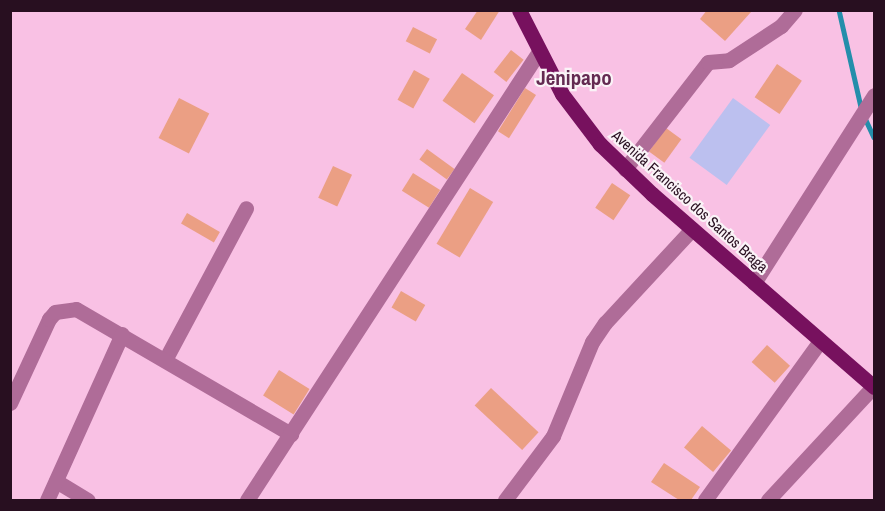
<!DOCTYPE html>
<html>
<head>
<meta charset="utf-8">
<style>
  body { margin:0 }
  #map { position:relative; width:885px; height:511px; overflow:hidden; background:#f9c1e4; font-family:"Archivo Narrow",sans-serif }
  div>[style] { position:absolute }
  .green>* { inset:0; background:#bcc0ef; transform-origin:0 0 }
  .stream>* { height:4.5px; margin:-2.25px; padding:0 2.25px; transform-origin:2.25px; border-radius:2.25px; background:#248eab }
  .building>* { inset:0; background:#eb9f84; transform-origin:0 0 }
  .minor>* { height:15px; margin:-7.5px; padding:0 7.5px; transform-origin:7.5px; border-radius:7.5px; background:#af6c98 }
  .major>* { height:15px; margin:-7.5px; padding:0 7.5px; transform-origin:7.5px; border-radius:7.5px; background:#77115e }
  span { translate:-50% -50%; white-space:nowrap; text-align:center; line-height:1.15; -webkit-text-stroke:4.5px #faf3f7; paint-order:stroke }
  .street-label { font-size:15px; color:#280f20 }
  .district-label { font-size:21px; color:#642a52; font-weight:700 }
  .frame { position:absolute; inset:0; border:12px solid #280f20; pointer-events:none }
</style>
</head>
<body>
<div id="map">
  <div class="green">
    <div style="left:733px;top:98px;width:46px;height:74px;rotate:36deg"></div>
  </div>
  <div class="stream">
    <div style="left:839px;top:10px;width:99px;rotate:77.2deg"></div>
    <div style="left:865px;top:118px;width:21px;rotate:65deg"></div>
  </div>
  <div class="building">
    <div style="clip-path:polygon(478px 10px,500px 10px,481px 40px,465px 29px)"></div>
    <div style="clip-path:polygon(707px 10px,749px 10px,751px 12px,725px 41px,700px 19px)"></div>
    <div style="left:413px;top:27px;width:27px;height:16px;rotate:27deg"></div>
    <div style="left:511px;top:50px;width:16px;height:28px;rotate:38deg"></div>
    <div style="left:777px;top:64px;width:30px;height:40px;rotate:34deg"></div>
    <div style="left:414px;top:70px;width:18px;height:34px;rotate:29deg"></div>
    <div style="left:462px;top:73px;width:39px;height:34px;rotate:35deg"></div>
    <div style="left:525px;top:88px;width:13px;height:51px;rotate:32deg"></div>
    <div style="left:179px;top:98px;width:34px;height:45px;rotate:27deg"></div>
    <div style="left:666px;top:128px;width:19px;height:29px;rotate:36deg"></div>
    <div style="left:427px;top:149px;width:34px;height:13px;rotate:36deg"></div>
    <div style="left:333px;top:166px;width:21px;height:35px;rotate:25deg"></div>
    <div style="left:413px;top:173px;width:32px;height:21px;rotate:32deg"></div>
    <div style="left:612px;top:183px;width:22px;height:30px;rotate:34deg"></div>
    <div style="left:470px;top:188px;width:27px;height:65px;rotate:31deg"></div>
    <div style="left:187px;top:213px;width:38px;height:12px;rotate:30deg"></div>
    <div style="left:401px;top:291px;width:28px;height:19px;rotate:30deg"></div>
    <div style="left:767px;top:345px;width:31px;height:23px;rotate:42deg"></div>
    <div style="left:279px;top:370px;width:36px;height:30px;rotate:32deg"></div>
    <div style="left:491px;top:388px;width:65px;height:24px;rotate:43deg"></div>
    <div style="left:702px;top:426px;width:38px;height:28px;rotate:40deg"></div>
    <div style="clip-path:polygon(664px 463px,700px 487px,691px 500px,679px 500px,651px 482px)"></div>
  </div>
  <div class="minor">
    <div style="left:625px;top:169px;width:135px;rotate:-52.2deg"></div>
    <div style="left:708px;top:62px;width:21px;rotate:-5deg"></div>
    <div style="left:729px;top:60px;width:62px;rotate:-33.2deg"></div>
    <div style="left:781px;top:26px;width:21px;rotate:-49deg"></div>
    <div style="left:754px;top:283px;width:223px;rotate:-57.4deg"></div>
    <div style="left:165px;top:360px;width:172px;rotate:-61.9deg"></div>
    <div style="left:10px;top:403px;width:93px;rotate:-65.1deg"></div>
    <div style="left:49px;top:319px;width:9px;rotate:-49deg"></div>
    <div style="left:55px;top:312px;width:21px;rotate:-8deg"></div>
    <div style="left:76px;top:309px;width:249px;rotate:30.2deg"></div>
    <div style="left:56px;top:481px;width:37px;rotate:31deg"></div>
    <div style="left:47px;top:500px;width:182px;rotate:-65.7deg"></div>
    <div style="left:247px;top:500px;width:533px;rotate:-56.94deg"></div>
    <div style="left:505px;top:500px;width:80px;rotate:-53.1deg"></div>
    <div style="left:553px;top:436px;width:102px;rotate:-67.5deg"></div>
    <div style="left:592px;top:342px;width:23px;rotate:-56deg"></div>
    <div style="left:605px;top:323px;width:128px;rotate:-47.2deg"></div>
    <div style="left:705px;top:500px;width:196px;rotate:-54.1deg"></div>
    <div style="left:768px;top:500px;width:156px;rotate:-47.1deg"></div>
  </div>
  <div class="major">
    <div style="left:519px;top:10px;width:94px;rotate:62.9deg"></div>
    <div style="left:562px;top:94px;width:63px;rotate:52.8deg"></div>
    <div style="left:600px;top:144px;width:72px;rotate:43.9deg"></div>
    <div style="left:652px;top:194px;width:294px;rotate:41deg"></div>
  </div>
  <div class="street-label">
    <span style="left:690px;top:201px;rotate:42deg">Avenida Francisco dos Santos Braga</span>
  </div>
  <div class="district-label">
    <span style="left:574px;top:78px">Jenipapo</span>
  </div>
  <div class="frame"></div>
</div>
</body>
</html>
